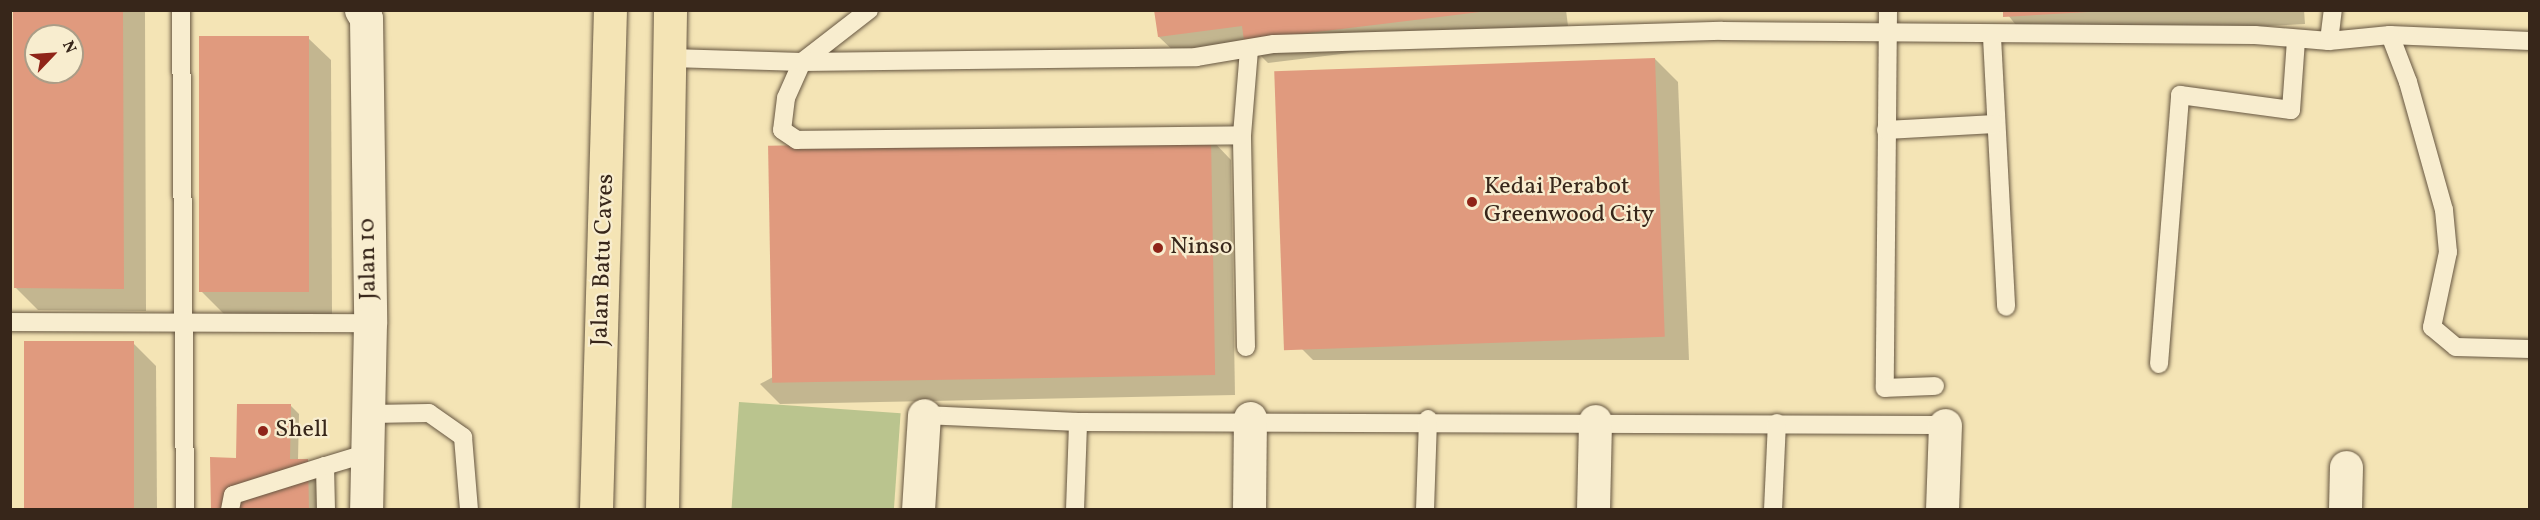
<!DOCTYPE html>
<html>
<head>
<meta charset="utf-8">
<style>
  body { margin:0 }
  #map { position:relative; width:2540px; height:520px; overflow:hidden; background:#f4e4b5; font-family:Vollkorn,serif }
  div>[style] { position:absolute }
  .green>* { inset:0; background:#bac48e; transform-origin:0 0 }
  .shadow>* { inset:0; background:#0003 }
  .building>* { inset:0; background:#e09a7e; transform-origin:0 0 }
  .roads { filter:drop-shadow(0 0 2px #665641) drop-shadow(0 0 2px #665641) }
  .lane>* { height:18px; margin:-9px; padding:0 9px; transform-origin:9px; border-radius:9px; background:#f8edcf }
  .street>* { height:33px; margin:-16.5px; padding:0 16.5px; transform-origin:16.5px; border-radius:16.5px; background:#f8edcf }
  .primary>* { height:33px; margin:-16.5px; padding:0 16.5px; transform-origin:16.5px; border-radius:16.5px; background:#f4e4b5 }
  .dots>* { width:16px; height:16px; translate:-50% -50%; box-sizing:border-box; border:3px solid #f8edcf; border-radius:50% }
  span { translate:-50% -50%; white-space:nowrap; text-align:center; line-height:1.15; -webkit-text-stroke:4.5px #f8edcf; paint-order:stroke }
  .poi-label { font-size:24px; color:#37261a }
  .left { translate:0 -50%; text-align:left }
  .street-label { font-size:24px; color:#37261a }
  .frame { position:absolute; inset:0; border:12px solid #37261a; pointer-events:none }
  .north { position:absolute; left:24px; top:24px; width:60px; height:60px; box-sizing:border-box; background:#f8edcf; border:2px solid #ab9d87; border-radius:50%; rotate:65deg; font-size:16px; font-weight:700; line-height:24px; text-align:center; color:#37261a }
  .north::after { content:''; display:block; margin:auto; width:21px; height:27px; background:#8f2418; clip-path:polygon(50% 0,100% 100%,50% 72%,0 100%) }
</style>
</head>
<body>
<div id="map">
  <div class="green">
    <div style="left:739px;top:402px;width:162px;height:107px;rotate:4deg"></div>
  </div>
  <div class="shadow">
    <div style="clip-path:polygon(evenodd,14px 10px,145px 10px,146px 311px,38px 310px,16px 288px,14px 10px,36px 36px,72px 36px,72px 72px,36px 72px,36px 36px)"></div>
    <div style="clip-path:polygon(1156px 10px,1566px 10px,1568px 26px,1268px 63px,1255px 50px,1182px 59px,1159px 37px)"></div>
    <div style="clip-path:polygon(2004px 10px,2304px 10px,2305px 24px,2027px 39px)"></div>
    <div style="clip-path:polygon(308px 38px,331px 60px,332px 314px,224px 314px,201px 291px)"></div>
    <div style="clip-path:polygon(1655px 59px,1678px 82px,1689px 360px,1313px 360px,1290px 337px)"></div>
    <div style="clip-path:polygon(1211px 139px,1231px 160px,1235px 395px,780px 404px,760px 384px)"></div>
    <div style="clip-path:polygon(133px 343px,156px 366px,157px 510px,26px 510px)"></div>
    <div style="clip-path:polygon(291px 406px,299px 414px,298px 460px,316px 469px,317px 510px,212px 510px,237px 459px)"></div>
  </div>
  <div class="building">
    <div style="clip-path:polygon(evenodd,13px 10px,123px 10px,124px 289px,14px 288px,13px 10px,36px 36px,72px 36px,72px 72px,36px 72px,36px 36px)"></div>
    <div style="clip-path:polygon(1154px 10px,1480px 10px,1480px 12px,1244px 41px,1242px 26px,1158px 37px)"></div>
    <div style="clip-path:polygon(2003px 10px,2088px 10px,2088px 12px,2003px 17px)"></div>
    <div style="left:199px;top:36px;width:110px;height:256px"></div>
    <div style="left:1655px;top:58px;width:279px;height:381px;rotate:88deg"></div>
    <div style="left:1211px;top:138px;width:237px;height:443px;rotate:89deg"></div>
    <div style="left:24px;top:341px;width:110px;height:169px"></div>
    <div style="clip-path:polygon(237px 404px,291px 404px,290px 459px,308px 459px,309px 510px,211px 510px,210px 457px,236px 458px)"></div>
  </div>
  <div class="roads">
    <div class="lane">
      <div style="left:181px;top:10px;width:500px;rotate:89.54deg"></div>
      <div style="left:869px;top:10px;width:85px;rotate:142.2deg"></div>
      <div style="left:802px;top:62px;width:39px;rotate:114deg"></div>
      <div style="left:786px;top:98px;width:32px;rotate:97deg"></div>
      <div style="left:782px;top:130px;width:18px;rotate:34deg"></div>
      <div style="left:797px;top:140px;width:445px;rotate:-0.6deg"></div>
      <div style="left:1888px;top:10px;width:378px;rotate:90.5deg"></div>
      <div style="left:1885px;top:388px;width:50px;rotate:-2.3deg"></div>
      <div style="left:2390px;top:35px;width:140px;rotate:2.5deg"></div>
      <div style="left:1992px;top:37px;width:270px;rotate:87deg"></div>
      <div style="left:2329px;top:41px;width:61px;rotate:-5.6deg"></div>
      <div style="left:2390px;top:35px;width:50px;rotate:69deg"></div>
      <div style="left:2408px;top:82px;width:133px;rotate:74.3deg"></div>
      <div style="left:2444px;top:210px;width:42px;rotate:84.6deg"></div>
      <div style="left:2448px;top:252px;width:77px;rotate:102deg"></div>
      <div style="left:2432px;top:327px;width:31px;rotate:40deg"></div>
      <div style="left:2456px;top:347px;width:74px;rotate:1.5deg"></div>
      <div style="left:671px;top:58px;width:131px;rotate:1.7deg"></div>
      <div style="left:802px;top:62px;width:394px;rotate:-0.7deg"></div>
      <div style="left:1196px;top:57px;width:79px;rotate:-9.5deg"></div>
      <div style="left:1274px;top:44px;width:448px;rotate:-1.7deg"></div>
      <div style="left:1722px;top:31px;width:533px;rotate:0.43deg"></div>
      <div style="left:2255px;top:35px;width:74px;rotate:4.6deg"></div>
      <div style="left:2329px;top:41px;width:31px;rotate:-83deg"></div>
      <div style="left:1886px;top:130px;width:109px;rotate:-3.2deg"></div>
      <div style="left:10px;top:322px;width:360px;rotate:0.2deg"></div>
      <div style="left:1246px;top:347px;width:212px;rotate:-91.1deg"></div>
      <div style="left:1242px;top:135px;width:86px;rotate:-85.3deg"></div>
      <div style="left:2159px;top:364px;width:270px;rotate:-85.5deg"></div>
      <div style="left:2180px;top:95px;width:112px;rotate:7.7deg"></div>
      <div style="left:2291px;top:110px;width:69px;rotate:-85.9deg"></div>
      <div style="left:370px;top:414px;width:59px;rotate:-1deg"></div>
      <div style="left:429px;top:413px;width:42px;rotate:35.2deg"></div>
      <div style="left:463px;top:437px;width:73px;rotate:85.3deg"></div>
      <div style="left:924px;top:415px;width:154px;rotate:2.6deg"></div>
      <div style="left:1078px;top:422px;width:867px;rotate:0.2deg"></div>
      <div style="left:230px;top:510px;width:15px;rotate:-79deg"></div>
      <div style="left:233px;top:495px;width:96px;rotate:-17.5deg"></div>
      <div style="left:326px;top:510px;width:44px;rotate:-91.3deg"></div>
      <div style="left:325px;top:466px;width:42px;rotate:-16.7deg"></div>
      <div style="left:1075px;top:510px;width:88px;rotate:-88deg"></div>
      <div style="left:1425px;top:510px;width:91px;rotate:-88.1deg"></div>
      <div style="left:1773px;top:510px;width:87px;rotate:-87.4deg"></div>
    </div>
    <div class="street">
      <div style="left:361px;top:10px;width:9px;rotate:58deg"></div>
      <div style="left:366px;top:18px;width:305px;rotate:89.2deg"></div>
      <div style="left:370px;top:323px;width:187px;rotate:91.2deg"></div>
      <div style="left:918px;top:510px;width:95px;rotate:-86.4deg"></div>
      <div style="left:1249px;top:510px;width:92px;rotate:-89.4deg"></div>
      <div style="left:1593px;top:510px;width:89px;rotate:-88.7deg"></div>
      <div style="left:1942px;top:510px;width:85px;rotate:-88deg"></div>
      <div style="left:2345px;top:510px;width:43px;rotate:-88.7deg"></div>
    </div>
    <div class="primary">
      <div style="left:596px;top:510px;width:500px;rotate:-88.4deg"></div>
      <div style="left:662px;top:510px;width:500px;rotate:-89.08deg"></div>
    </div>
  </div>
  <div class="dots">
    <div style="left:1472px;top:202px;background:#8f2418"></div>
    <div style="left:1158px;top:248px;background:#8f2418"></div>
    <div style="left:263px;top:431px;background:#8f2418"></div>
  </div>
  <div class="poi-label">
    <span class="left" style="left:1484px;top:202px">Kedai Perabot<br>Greenwood City</span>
    <span class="left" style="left:1170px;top:248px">Ninso</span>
    <span class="left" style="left:275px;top:431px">Shell</span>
  </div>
  <div class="street-label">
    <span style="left:369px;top:259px;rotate:-91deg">Jalan 10</span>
    <span style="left:604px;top:260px;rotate:-88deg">Jalan Batu Caves</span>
  </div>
  <div class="frame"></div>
  <div class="north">N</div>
</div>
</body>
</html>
